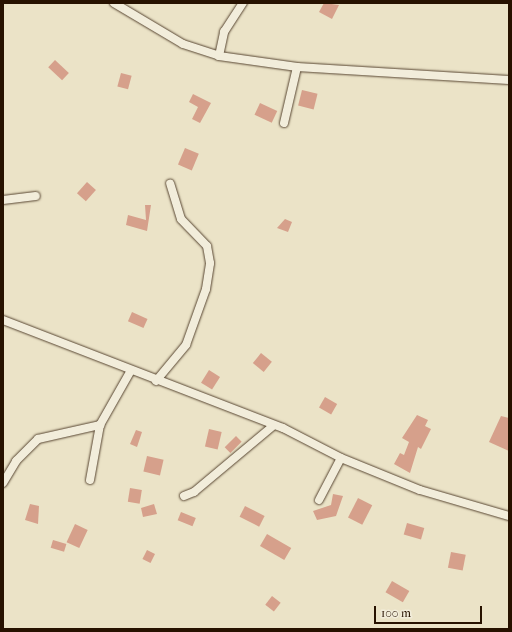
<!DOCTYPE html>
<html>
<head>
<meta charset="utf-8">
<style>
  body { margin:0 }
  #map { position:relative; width:512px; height:632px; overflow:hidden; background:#ebe3c7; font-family:"IM FELL French Canon",serif }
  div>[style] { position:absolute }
  .building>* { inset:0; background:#d6a08b; transform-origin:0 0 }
  .roads { filter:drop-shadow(0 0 1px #584632) drop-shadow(0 0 1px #584632) }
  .minor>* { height:8px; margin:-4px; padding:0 4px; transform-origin:4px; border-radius:4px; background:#f2eddb }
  span { translate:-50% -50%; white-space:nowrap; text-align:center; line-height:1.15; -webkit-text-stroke:4px #f2eddb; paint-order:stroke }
  .frame { position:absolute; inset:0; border:4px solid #271200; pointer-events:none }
  .scale { position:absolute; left:374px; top:606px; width:108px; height:18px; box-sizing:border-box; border:2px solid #271200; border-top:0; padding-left:5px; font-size:12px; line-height:14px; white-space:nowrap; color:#271200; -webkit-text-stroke:3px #f2eddb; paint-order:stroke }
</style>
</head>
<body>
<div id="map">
  <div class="building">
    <div style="clip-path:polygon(324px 3px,339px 5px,332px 19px,319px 12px)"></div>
    <div style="left:55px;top:60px;width:19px;height:10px;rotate:43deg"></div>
    <div style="left:121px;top:73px;width:11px;height:14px;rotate:15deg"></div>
    <div style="left:302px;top:90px;width:16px;height:16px;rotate:14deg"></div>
    <div style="clip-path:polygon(193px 94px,211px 103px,200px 123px,192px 119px,198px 107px,189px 102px)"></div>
    <div style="left:260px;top:103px;width:19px;height:13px;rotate:25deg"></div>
    <div style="left:185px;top:148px;width:15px;height:18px;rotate:23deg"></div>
    <div style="left:87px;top:182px;width:12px;height:15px;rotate:42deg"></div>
    <div style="clip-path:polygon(145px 205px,151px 205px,147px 231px,126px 225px,128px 215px,146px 220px)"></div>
    <div style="clip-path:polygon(285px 219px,292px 222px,288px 232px,277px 228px)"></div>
    <div style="left:132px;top:312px;width:17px;height:10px;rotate:24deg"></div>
    <div style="left:261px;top:353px;width:14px;height:13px;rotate:39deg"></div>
    <div style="left:209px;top:370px;width:13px;height:15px;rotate:32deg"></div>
    <div style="left:325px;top:397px;width:14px;height:12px;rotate:30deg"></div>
    <div style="clip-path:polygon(417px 415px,428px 420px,425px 426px,431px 429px,421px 449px,418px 447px,410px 473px,394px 464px,400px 453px,404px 455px,409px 442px,402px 438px)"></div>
    <div style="clip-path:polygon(501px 416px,509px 418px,509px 451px,489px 442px)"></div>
    <div style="left:209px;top:429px;width:13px;height:18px;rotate:13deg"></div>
    <div style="clip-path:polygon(136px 430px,142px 432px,137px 447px,130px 444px)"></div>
    <div style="left:236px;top:436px;width:8px;height:16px;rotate:45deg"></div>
    <div style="left:147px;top:456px;width:17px;height:16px;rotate:13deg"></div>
    <div style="left:130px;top:488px;width:12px;height:14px;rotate:9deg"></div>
    <div style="clip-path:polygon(333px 494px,343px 496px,336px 516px,317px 520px,313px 511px,331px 505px)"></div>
    <div style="left:358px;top:498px;width:16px;height:22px;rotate:27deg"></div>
    <div style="clip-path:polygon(30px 504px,39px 506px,38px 524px,25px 520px)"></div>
    <div style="clip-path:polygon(154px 504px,157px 514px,143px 517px,141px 508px)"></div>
    <div style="left:245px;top:506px;width:22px;height:12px;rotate:27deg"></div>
    <div style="left:181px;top:512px;width:16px;height:9px;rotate:22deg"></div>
    <div style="left:407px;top:523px;width:18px;height:12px;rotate:16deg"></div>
    <div style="left:75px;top:524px;width:14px;height:20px;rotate:25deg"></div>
    <div style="left:267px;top:534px;width:28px;height:14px;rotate:30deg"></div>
    <div style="left:53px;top:540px;width:14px;height:8px;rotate:17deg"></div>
    <div style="left:147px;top:550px;width:9px;height:10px;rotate:27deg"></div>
    <div style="left:451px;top:552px;width:15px;height:16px;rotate:11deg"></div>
    <div style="left:392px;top:581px;width:20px;height:13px;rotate:30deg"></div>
    <div style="left:272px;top:596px;width:11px;height:11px;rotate:38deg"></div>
  </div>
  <div class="roads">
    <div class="minor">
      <div style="left:114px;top:3px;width:80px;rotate:30.7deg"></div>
      <div style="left:183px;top:44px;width:38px;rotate:18deg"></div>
      <div style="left:219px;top:56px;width:79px;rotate:8deg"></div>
      <div style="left:297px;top:67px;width:212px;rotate:3.5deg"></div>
      <div style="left:219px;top:56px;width:25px;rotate:-78deg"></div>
      <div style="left:224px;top:32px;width:35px;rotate:-57deg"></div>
      <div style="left:284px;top:123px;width:57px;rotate:-76.9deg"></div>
      <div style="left:3px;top:200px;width:33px;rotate:-7deg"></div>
      <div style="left:3px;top:320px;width:300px;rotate:21.1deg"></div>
      <div style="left:283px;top:428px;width:65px;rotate:27.3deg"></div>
      <div style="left:341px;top:458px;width:85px;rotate:22.1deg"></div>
      <div style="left:420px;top:490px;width:93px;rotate:16.3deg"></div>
      <div style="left:156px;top:381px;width:47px;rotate:-50.2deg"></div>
      <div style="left:186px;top:345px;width:59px;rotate:-70.3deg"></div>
      <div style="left:206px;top:289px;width:26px;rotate:-81deg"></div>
      <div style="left:210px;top:263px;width:17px;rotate:-100deg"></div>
      <div style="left:207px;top:246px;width:37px;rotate:-134deg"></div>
      <div style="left:181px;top:219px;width:37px;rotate:-107deg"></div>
      <div style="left:90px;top:480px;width:56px;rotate:-79.7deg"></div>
      <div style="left:100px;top:425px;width:61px;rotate:-60.5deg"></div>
      <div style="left:3px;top:483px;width:26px;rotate:-59deg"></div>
      <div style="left:16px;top:461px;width:31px;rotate:-45deg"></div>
      <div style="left:38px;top:439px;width:64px;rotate:-12.7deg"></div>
      <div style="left:184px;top:496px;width:11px;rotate:-22deg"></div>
      <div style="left:194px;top:492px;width:104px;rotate:-39.9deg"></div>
      <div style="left:319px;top:500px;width:47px;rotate:-62.4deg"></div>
    </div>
  </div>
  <div class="frame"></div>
  <div class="scale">100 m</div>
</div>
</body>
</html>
